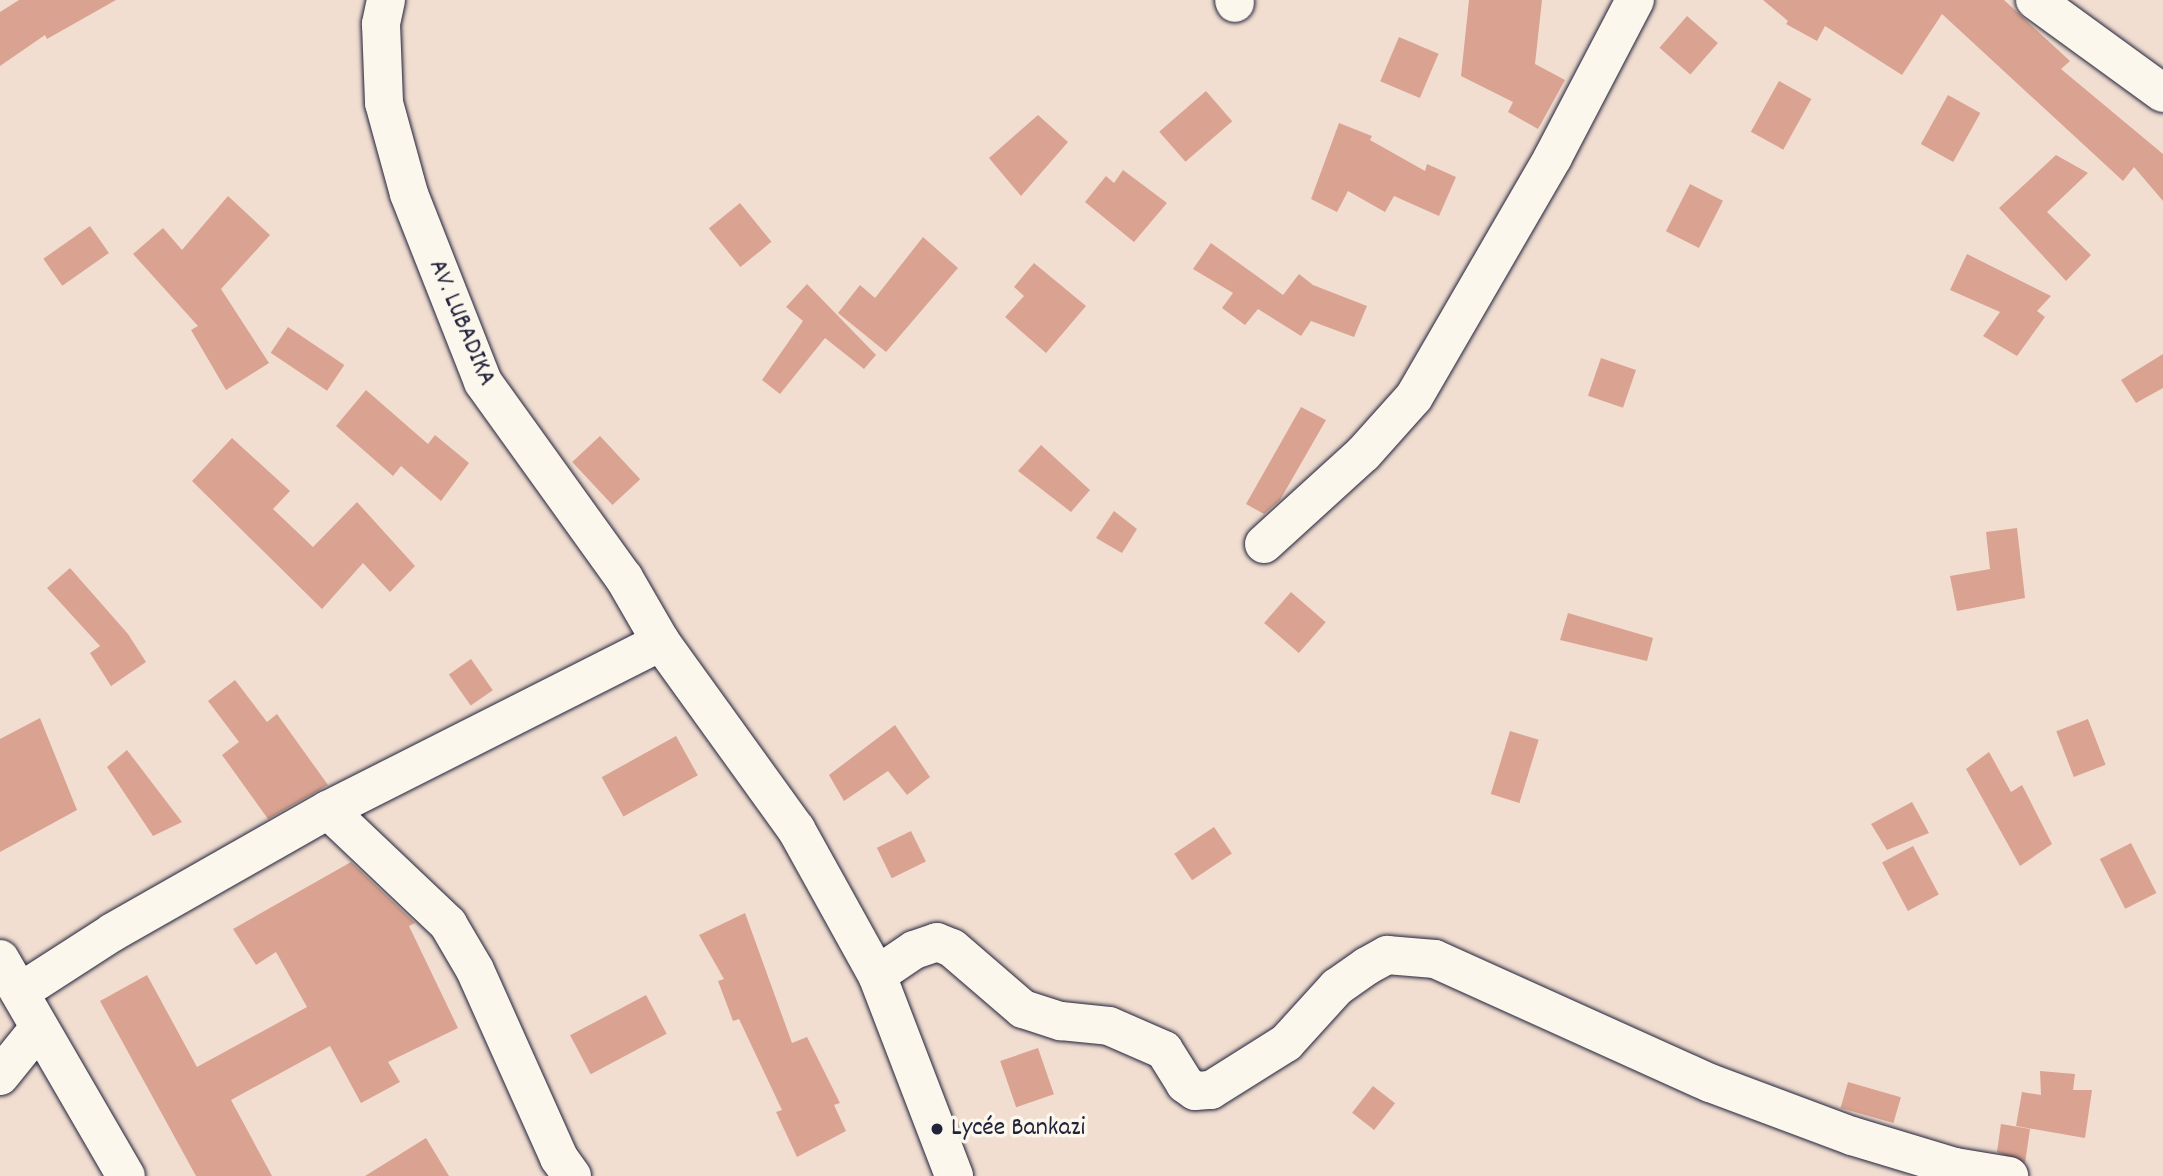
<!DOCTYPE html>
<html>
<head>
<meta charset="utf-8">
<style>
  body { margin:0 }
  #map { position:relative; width:2163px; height:1176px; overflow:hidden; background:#f1ded1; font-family:Dekko,sans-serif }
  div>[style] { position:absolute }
  .building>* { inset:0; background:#daa391; transform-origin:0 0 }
  .roads { filter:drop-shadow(0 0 2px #22223b) drop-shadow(0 0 2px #22223b) }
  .street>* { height:38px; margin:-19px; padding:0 19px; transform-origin:19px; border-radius:19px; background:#fbf7ec }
  .highway>* { height:38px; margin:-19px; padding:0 19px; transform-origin:19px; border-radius:19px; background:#fbf7ec }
  .dots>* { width:19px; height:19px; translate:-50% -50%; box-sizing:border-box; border:4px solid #fbf7ec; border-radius:50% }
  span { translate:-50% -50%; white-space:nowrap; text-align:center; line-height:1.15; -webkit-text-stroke:7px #fbf7ec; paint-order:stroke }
  .street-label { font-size:26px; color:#22223b }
  .poi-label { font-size:26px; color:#22223b }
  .left { translate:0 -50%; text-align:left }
</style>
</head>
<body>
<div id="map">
  <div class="building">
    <div style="clip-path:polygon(19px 0,116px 0,47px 39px,45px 35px,0 66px,0 12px)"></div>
    <div style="clip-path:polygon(1469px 0,1542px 0,1535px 64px,1565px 80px,1538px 129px,1508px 112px,1513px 102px,1461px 76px)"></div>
    <div style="clip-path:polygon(1763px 0,2004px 0,2070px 61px,2061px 69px,2163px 154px,2163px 201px,2134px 167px,2123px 181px,1942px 14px,1902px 75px,1825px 26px,1817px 41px,1786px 24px,1788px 21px)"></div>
    <div style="left:1687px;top:16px;width:41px;height:42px;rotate:41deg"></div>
    <div style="left:1399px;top:37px;width:43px;height:48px;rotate:23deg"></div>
    <div style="left:1779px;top:81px;width:37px;height:58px;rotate:29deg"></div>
    <div style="left:1206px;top:91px;width:40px;height:62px;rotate:49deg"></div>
    <div style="left:1948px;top:95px;width:37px;height:56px;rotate:29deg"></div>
    <div style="clip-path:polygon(1038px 115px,1068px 142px,1021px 196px,989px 158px)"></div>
    <div style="clip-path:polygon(1339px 123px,1372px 136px,1370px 140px,1425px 171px,1427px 164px,1456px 177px,1439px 216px,1394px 196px,1385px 212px,1348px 191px,1337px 212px,1311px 199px)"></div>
    <div style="clip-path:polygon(2056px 155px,2088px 173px,2047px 212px,2091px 255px,2066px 281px,1999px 208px)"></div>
    <div style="clip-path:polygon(1123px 170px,1167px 203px,1134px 242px,1085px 202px,1106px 176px,1114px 183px)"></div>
    <div style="left:1690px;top:184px;width:37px;height:53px;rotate:27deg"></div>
    <div style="clip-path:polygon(228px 196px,270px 235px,221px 289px,269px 363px,226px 390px,191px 330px,198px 326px,133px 254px,163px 228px,182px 250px)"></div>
    <div style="left:740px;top:203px;width:50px;height:40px;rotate:51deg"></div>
    <div style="left:90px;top:226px;width:33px;height:57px;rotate:55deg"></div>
    <div style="clip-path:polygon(923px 237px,958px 268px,886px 352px,838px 313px,860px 285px,875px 298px)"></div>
    <div style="clip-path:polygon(1211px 243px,1283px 295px,1299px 274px,1313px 285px,1367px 306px,1354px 337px,1311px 321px,1301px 336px,1258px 309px,1245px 325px,1222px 308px,1233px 293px,1193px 269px)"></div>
    <div style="clip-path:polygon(1967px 254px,2051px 296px,2037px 311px,2045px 317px,2017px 356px,1983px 336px,2000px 312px,1950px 290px)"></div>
    <div style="clip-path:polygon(1034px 263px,1086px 306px,1046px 353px,1005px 317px,1024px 296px,1014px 287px)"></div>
    <div style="clip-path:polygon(807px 284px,876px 355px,864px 369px,825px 338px,780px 394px,762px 380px,803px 321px,786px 307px)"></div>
    <div style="left:288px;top:327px;width:68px;height:31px;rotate:34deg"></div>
    <div style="clip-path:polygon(2163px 354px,2163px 388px,2136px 403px,2121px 380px)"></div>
    <div style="left:1601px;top:358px;width:37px;height:40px;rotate:19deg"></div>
    <div style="clip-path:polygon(366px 390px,428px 444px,435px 435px,469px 463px,441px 501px,401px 466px,393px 476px,336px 426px)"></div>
    <div style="clip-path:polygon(1301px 407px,1326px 420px,1280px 500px,1264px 514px,1246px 504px)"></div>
    <div style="left:600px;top:436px;width:59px;height:38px;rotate:47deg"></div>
    <div style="clip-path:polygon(232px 438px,290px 491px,273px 509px,313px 547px,357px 502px,415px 566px,390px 592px,363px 563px,322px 609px,192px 481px)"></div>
    <div style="clip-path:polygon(1041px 445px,1090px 490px,1071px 512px,1018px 471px)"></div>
    <div style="clip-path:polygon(1114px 511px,1137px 529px,1122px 553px,1096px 538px)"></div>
    <div style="clip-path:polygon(2017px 528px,2025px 598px,1957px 611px,1950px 576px,1990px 569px,1986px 532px)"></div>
    <div style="clip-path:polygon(70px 568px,128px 634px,146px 662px,111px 686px,90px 653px,100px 646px,47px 588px)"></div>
    <div style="left:1291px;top:592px;width:46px;height:41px;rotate:41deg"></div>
    <div style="clip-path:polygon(1568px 613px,1653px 638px,1647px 661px,1560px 640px)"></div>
    <div style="left:471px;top:659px;width:38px;height:27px;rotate:55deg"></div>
    <div style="clip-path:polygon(235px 680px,267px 722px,277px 714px,328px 785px,268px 819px,222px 755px,239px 742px,208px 701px)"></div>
    <div style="clip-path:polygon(40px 718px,77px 810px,0 852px,0 739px)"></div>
    <div style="left:2088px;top:719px;width:49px;height:34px;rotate:69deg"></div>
    <div style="clip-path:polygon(895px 725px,930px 777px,907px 795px,888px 771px,844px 801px,829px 775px)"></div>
    <div style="left:1510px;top:731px;width:30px;height:66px;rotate:17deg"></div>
    <div style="left:676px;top:736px;width:45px;height:85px;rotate:61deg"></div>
    <div style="clip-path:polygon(127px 750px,182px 822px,153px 836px,107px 767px)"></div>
    <div style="clip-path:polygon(1989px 752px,2011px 792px,2022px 785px,2052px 844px,2020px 866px,1966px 769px)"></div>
    <div style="clip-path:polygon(1912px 802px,1929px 833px,1887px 850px,1871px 824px)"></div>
    <div style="left:1214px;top:827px;width:32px;height:48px;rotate:56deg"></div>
    <div style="left:911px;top:831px;width:34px;height:38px;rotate:64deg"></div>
    <div style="left:2131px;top:843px;width:56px;height:35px;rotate:63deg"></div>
    <div style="left:1913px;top:846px;width:55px;height:35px;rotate:62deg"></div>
    <div style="clip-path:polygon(351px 862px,415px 923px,409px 926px,458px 1028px,388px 1062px,400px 1082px,361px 1103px,330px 1046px,231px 1100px,272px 1176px,196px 1176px,100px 1001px,147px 975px,197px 1067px,307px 1007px,276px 952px,256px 965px,233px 929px)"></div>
    <div style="clip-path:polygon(745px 913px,792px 1043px,807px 1037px,840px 1103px,834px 1105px,846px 1131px,797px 1157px,776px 1112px,782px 1110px,739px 1019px,733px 1021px,718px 981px,724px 979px,699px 935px)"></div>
    <div style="left:646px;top:995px;width:44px;height:86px;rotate:62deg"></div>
    <div style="left:1038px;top:1048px;width:49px;height:40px;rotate:71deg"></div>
    <div style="clip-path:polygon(2040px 1071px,2075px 1074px,2073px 1090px,2092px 1090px,2085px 1138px,2016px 1126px,2022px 1092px,2041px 1095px)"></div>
    <div style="left:1848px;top:1082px;width:55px;height:27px;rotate:16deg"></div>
    <div style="left:1373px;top:1086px;width:28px;height:34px;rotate:38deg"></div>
    <div style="clip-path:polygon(2001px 1124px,2030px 1129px,2025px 1163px,1997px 1152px)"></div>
    <div style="clip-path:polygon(426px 1138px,449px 1176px,365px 1176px)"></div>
  </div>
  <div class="roads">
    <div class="street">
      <div style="left:386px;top:0;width:25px;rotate:102deg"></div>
      <div style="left:381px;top:24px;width:79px;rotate:87.8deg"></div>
      <div style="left:384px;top:103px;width:94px;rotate:74.6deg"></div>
      <div style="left:409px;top:194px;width:202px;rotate:68.5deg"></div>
      <div style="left:483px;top:382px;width:241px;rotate:54.3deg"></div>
      <div style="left:624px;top:578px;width:74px;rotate:60deg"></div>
      <div style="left:661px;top:642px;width:231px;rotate:54.2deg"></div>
      <div style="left:796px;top:829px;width:167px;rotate:61deg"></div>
      <div style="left:877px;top:975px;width:215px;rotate:69deg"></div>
      <div style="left:1234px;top:0;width:3px;rotate:72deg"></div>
      <div style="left:2035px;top:0;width:158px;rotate:36deg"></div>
      <div style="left:1264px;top:544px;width:134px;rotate:-42.3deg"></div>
      <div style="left:1363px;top:454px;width:76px;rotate:-48.2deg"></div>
      <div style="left:1414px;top:397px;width:277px;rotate:-59.9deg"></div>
      <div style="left:1553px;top:157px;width:177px;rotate:-62.4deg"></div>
      <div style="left:328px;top:810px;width:166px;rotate:43.5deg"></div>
      <div style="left:448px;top:924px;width:53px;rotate:59.6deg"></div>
      <div style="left:475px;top:970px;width:206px;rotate:65.9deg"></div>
      <div style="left:559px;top:1158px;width:22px;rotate:54deg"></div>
      <div style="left:877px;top:975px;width:45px;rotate:-34deg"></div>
      <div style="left:914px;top:950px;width:24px;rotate:-19deg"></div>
      <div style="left:937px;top:942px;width:16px;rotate:22deg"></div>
      <div style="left:952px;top:948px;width:94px;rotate:40.7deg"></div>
      <div style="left:1023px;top:1009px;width:40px;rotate:18deg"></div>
      <div style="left:1061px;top:1021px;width:48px;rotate:5.9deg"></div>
      <div style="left:1109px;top:1026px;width:60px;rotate:23.6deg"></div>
      <div style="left:1164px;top:1050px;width:40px;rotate:58deg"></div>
      <div style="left:1185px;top:1084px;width:12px;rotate:35deg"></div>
      <div style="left:1195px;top:1091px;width:16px;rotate:-4deg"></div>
      <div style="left:1211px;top:1090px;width:89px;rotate:-32.1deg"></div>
      <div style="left:1286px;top:1043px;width:76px;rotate:-47.7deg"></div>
      <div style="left:1337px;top:987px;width:37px;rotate:-35deg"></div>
      <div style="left:1367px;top:966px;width:23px;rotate:-29deg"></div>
      <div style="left:1387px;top:955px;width:48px;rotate:4.8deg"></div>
      <div style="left:1435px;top:959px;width:302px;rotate:24.3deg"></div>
      <div style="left:1710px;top:1083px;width:152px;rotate:20.5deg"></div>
      <div style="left:1852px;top:1136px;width:108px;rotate:16.8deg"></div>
      <div style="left:1955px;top:1167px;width:55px;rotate:9.5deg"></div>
      <div style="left:20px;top:992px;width:111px;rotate:-32.8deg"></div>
      <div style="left:113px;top:932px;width:247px;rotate:-29.6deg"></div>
      <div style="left:328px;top:810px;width:373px;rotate:-26.8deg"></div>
      <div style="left:0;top:1076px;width:60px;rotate:-51deg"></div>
    </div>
    <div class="highway">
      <div style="left:0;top:959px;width:251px;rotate:59.9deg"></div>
    </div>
  </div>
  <div class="dots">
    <div style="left:937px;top:1129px;background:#22223b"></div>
  </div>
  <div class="street-label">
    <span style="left:461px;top:323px;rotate:67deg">AV. LUBADIKA</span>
  </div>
  <div class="poi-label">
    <span class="left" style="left:951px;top:1129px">Lycée Bankazi</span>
  </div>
</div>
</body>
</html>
